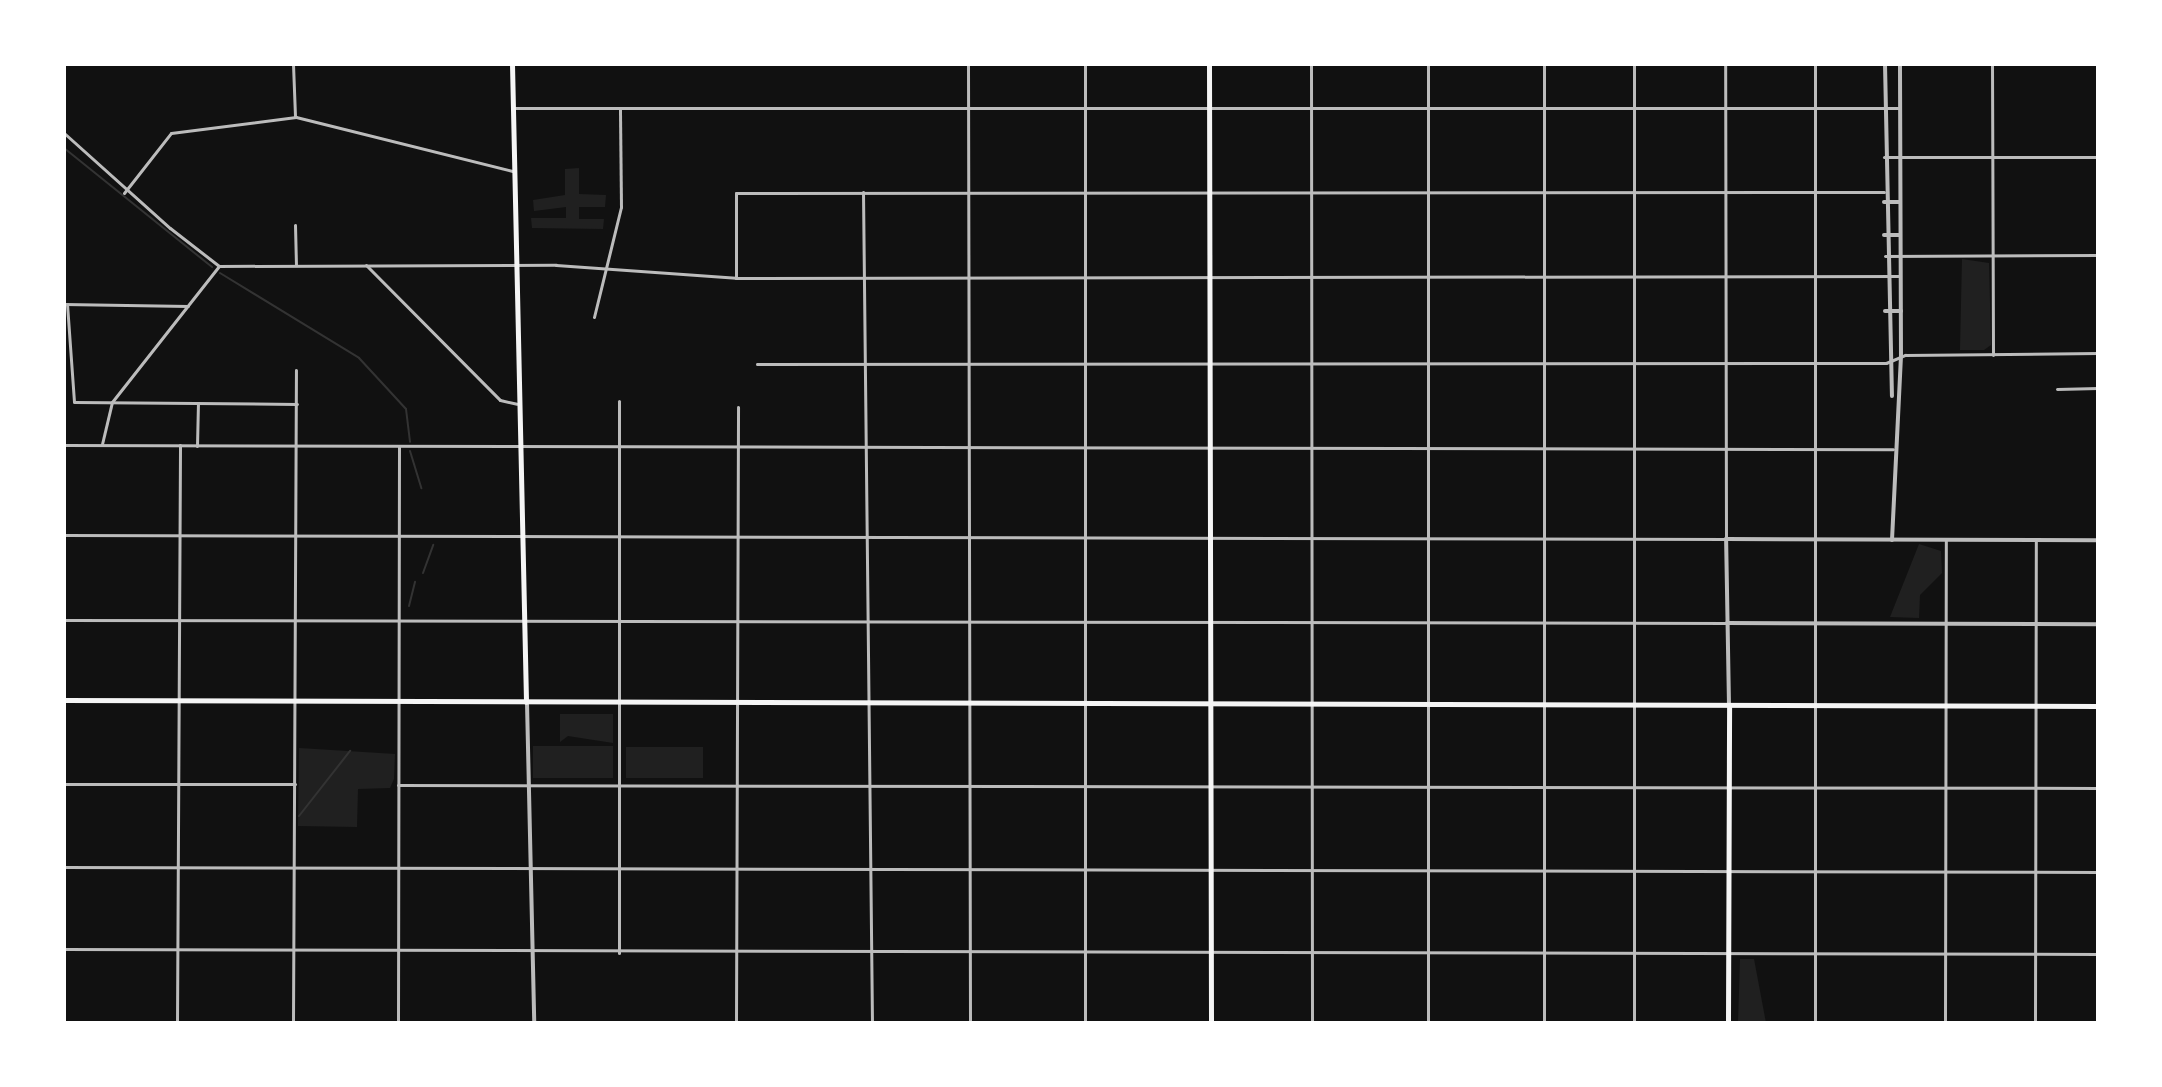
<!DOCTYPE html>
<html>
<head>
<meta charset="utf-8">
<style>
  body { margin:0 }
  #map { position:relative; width:2162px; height:1087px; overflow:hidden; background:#111; font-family:"PT Sans",sans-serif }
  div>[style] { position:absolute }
  .green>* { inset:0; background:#202020; transform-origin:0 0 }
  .stream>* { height:2px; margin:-1px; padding:0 1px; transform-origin:1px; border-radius:1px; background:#333 }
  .pedestrian>* { height:3px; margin:-1.5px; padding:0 1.5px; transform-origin:1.5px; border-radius:1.5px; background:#bcbcbc }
  .minor>* { height:3px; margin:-1.5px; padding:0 1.5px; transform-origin:1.5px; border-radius:1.5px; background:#bcbcbc }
  .tertiary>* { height:4px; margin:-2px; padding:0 2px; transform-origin:2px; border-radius:2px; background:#bcbcbc }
  .secondary>* { height:5px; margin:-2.5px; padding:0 2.5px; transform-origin:2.5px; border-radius:2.5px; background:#f5f5f5 }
  .primary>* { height:5px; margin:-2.5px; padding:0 2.5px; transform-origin:2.5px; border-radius:2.5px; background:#f5f5f5 }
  span { translate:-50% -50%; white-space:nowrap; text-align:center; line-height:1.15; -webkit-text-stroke:8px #fff; paint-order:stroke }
  .frame { position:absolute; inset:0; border:66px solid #fff; pointer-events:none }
</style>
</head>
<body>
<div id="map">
  <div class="green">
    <div style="clip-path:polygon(579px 168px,579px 194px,606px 195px,605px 207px,579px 207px,579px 219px,604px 219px,603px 229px,532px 228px,531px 218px,566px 218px,566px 207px,534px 211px,533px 200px,565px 195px,565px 169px)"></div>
    <div style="clip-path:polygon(1962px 259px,1989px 263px,1991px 345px,1984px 350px,1960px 350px)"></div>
    <div style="clip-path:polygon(1919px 544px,1941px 551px,1942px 573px,1920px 595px,1919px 618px,1890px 617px)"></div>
    <div style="clip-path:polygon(560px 714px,613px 714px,613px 743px,568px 736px,560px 742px)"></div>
    <div style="left:613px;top:746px;width:32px;height:80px;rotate:90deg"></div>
    <div style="left:626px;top:747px;width:77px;height:31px"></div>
    <div style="clip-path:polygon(299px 748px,395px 754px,394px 779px,390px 788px,358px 789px,357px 827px,298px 826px)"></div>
    <div style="clip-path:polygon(1740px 959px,1754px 959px,1766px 1023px,1738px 1023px)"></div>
  </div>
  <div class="stream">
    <div style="left:64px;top:148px;width:190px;rotate:38.8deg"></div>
    <div style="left:220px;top:273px;width:163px;rotate:31.4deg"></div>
    <div style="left:359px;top:358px;width:69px;rotate:47.3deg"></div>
    <div style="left:406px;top:409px;width:33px;rotate:83deg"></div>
    <div style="left:410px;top:451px;width:39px;rotate:73deg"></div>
    <div style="left:423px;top:573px;width:30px;rotate:-70deg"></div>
    <div style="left:409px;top:606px;width:25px;rotate:-76deg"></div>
    <div style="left:299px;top:816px;width:83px;rotate:-51.9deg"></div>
  </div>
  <div class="pedestrian">
    <div style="left:64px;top:133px;width:142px;rotate:41.9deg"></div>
  </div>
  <div class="minor">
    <div style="left:293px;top:64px;width:53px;rotate:87.8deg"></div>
    <div style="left:968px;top:64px;width:959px;rotate:89.88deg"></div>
    <div style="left:1085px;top:64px;width:959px;rotate:90deg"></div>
    <div style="left:1311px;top:64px;width:959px;rotate:89.94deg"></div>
    <div style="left:1428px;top:64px;width:959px;rotate:90deg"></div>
    <div style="left:1544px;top:64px;width:959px;rotate:90deg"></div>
    <div style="left:1634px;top:64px;width:959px;rotate:90deg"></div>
    <div style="left:1992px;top:64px;width:291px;rotate:89.8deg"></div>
    <div style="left:1815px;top:65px;width:958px;rotate:90deg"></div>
    <div style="left:515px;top:108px;width:1384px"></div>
    <div style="left:1884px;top:157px;width:214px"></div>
    <div style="left:863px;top:192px;width:831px;rotate:89.38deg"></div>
    <div style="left:124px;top:193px;width:76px;rotate:-51.9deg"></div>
    <div style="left:171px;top:133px;width:126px;rotate:-7.3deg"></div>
    <div style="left:296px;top:117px;width:224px;rotate:14deg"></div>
    <div style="left:295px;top:225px;width:40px;rotate:88.6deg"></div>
    <div style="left:170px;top:228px;width:62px;rotate:37.8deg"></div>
    <div style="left:1885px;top:256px;width:213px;rotate:-0.3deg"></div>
    <div style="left:366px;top:265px;width:190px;rotate:45.2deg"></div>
    <div style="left:500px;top:400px;width:17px;rotate:13deg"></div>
    <div style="left:219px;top:266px;width:337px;rotate:-0.2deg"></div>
    <div style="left:556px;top:265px;width:180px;rotate:4.1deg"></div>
    <div style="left:736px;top:278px;width:1164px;rotate:-0.1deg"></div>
    <div style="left:736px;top:278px;width:85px;rotate:-90deg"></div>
    <div style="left:736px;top:193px;width:1148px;rotate:-0.05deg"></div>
    <div style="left:64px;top:304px;width:124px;rotate:0.9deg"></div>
    <div style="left:67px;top:304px;width:98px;rotate:85.9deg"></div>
    <div style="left:74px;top:402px;width:223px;rotate:0.5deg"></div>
    <div style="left:594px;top:317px;width:113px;rotate:-76.2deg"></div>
    <div style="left:621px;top:207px;width:98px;rotate:-90.6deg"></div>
    <div style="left:757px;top:364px;width:1129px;rotate:-0.05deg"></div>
    <div style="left:1886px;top:363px;width:21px;rotate:-23deg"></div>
    <div style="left:1905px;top:355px;width:193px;rotate:-0.6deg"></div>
    <div style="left:2057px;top:389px;width:41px;rotate:-1.4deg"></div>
    <div style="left:102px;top:444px;width:43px;rotate:-76.6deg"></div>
    <div style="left:112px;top:402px;width:173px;rotate:-51.8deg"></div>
    <div style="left:64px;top:445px;width:1829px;rotate:0.13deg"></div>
    <div style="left:197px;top:446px;width:43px;rotate:-88.7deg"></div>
    <div style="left:64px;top:535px;width:1662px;rotate:0.14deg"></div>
    <div style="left:1726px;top:539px;width:475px;rotate:-90.1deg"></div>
    <div style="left:64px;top:620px;width:1663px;rotate:0.1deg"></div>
    <div style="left:64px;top:784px;width:231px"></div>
    <div style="left:398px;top:785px;width:1700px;rotate:0.1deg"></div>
    <div style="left:64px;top:867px;width:2034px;rotate:0.14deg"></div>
    <div style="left:64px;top:949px;width:2034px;rotate:0.14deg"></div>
    <div style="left:619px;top:953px;width:552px;rotate:-90deg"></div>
    <div style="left:177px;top:1023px;width:578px;rotate:-89.7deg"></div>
    <div style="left:293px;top:1023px;width:653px;rotate:-89.74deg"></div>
    <div style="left:398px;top:1023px;width:576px;rotate:-89.9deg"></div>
    <div style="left:736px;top:1023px;width:616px;rotate:-89.81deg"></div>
    <div style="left:1945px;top:1023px;width:483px;rotate:-89.9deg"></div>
    <div style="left:2035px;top:1023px;width:483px;rotate:-89.9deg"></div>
  </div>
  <div class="tertiary">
    <div style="left:1885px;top:64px;width:332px;rotate:88.8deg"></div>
    <div style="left:1884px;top:202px;width:16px"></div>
    <div style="left:1884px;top:235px;width:16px"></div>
    <div style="left:1885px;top:311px;width:16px"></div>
    <div style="left:1892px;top:540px;width:184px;rotate:-87.2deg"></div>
    <div style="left:1901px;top:356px;width:292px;rotate:-90.2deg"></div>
    <div style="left:1727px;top:623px;width:371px;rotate:0.2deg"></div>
    <div style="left:527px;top:703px;width:320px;rotate:88.7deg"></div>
    <div style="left:1729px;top:705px;width:166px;rotate:-91deg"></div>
    <div style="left:1726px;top:539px;width:372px;rotate:0.2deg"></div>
  </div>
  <div class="secondary">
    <div style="left:512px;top:64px;width:638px;rotate:88.74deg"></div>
    <div style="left:1209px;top:64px;width:959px;rotate:89.88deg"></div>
    <div style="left:1728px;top:1023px;width:318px;rotate:-89.8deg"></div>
  </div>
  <div class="primary">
    <div style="left:64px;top:700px;width:2034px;rotate:0.17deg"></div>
  </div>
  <div class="frame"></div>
</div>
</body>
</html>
